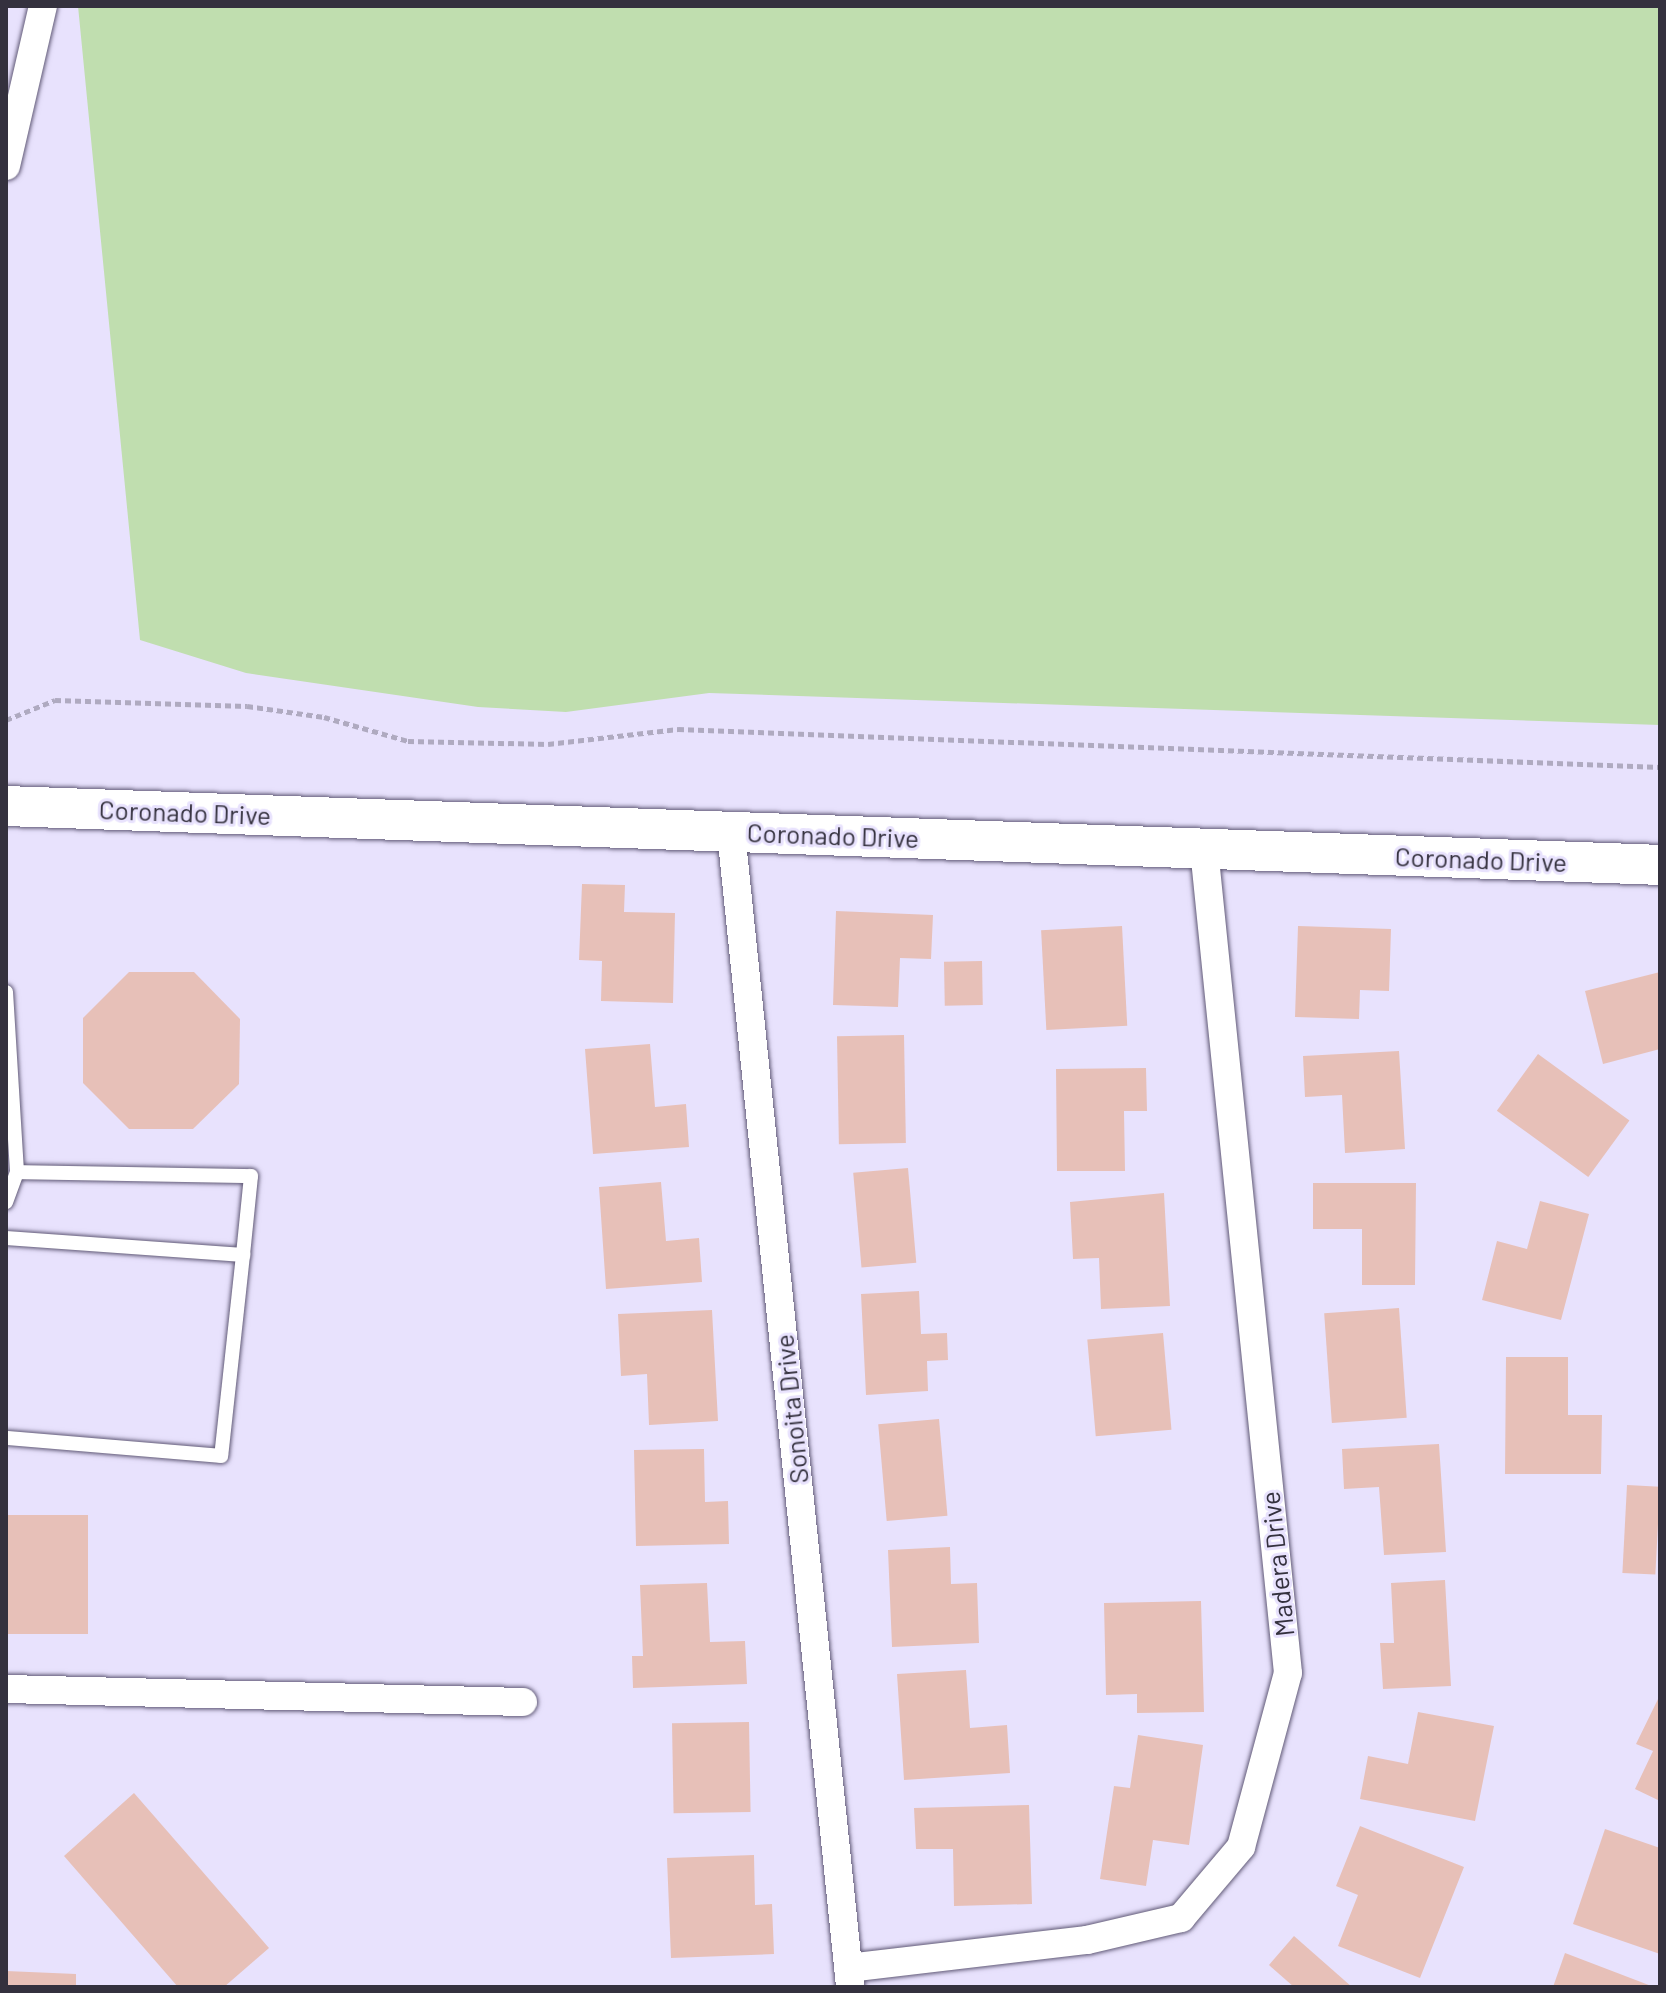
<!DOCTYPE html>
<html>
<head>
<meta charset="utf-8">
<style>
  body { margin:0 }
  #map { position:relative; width:1666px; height:1993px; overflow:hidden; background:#e8e2fd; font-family:Barlow,sans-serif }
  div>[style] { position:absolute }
  .green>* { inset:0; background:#c0deaf }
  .building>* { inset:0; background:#e7c0b8; transform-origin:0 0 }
  .path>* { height:5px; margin-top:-2.5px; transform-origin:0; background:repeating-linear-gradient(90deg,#afaac0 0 6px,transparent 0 10px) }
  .roads { filter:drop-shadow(0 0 2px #615a77) drop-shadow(0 0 2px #615a77) }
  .lane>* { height:14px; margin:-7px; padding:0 7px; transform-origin:7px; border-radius:7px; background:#fff }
  .street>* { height:28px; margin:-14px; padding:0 14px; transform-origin:14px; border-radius:14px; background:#fff }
  .secondary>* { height:40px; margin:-20px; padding:0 20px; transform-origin:20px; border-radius:20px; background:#fff }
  span { translate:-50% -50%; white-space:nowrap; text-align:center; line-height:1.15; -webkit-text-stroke:6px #e8e2fd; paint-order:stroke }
  .street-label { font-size:26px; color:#34313e }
  .frame { position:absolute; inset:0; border:8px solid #34313e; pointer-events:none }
</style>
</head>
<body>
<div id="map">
  <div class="green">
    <div style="clip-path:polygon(78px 6px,1660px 6px,1660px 725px,709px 693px,566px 712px,478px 707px,246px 673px,140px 640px)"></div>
  </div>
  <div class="building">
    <div style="clip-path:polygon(582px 884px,625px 885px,624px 912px,675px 913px,673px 1003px,601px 1001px,602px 961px,579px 960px)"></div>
    <div style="clip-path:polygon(836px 911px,933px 915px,931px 959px,900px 958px,898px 1007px,833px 1005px)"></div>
    <div style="left:1122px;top:926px;width:100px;height:81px;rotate:87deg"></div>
    <div style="clip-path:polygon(1298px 926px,1391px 929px,1389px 991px,1360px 990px,1359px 1019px,1295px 1017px)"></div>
    <div style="left:982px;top:961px;width:44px;height:38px;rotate:89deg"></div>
    <div style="clip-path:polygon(129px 972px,194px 972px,240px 1019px,239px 1084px,193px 1129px,129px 1129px,83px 1083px,83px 1018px)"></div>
    <div style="clip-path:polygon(1660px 972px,1660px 1049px,1603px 1064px,1585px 991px)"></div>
    <div style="left:904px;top:1035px;width:108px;height:67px;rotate:89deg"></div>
    <div style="clip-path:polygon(650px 1044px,655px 1107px,686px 1104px,689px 1147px,593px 1154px,585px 1049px)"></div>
    <div style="clip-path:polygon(1399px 1051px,1405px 1149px,1345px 1153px,1342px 1095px,1305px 1097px,1303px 1056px)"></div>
    <div style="left:1538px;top:1054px;width:113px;height:70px;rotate:36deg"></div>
    <div style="clip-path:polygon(1146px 1068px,1147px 1111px,1124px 1111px,1125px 1171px,1057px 1171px,1056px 1069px)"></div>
    <div style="left:908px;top:1168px;width:95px;height:55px;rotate:85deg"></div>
    <div style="clip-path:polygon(661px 1182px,666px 1241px,699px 1238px,702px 1282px,606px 1289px,599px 1187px)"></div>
    <div style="clip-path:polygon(1313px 1183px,1416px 1183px,1415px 1285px,1362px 1285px,1362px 1229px,1313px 1229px)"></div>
    <div style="clip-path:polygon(1164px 1193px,1170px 1306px,1101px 1309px,1099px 1258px,1073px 1259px,1070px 1202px)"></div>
    <div style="clip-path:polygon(1540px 1201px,1589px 1214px,1561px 1320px,1482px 1300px,1497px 1241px,1527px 1249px)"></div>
    <div style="clip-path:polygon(919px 1291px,921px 1334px,947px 1333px,948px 1360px,927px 1361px,928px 1391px,866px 1395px,861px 1294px)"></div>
    <div style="left:1399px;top:1308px;width:110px;height:75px;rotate:86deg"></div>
    <div style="clip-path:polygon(712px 1310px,718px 1421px,649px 1425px,647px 1374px,621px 1376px,618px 1314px)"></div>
    <div style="left:1163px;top:1333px;width:97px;height:76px;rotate:85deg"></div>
    <div style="clip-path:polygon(1506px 1357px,1568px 1357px,1568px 1415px,1602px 1415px,1601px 1474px,1505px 1474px)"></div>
    <div style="left:939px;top:1419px;width:97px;height:61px;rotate:85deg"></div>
    <div style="clip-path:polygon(1439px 1444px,1446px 1552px,1384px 1555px,1379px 1487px,1344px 1489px,1342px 1449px)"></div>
    <div style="clip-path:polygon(704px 1449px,705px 1502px,728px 1501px,729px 1544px,636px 1546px,634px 1450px)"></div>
    <div style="left:1627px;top:1485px;width:33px;height:88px;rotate:3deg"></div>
    <div style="left:6px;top:1515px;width:82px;height:119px"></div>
    <div style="clip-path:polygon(950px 1547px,951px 1584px,977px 1583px,979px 1643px,892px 1647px,888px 1550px)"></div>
    <div style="clip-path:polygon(1445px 1580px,1451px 1686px,1383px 1689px,1380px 1643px,1394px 1643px,1391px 1583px)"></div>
    <div style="clip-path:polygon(707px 1583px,710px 1642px,745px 1641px,747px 1684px,633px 1688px,632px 1656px,643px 1656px,640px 1585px)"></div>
    <div style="clip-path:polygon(1201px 1601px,1204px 1712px,1137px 1713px,1137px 1694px,1106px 1695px,1104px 1603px)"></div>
    <div style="clip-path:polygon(966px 1670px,970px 1728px,1007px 1725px,1010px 1773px,904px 1780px,897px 1674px)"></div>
    <div style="clip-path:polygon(1660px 1695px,1660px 1801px,1635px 1789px,1653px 1751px,1636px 1744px)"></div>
    <div style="clip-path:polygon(1418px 1712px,1494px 1726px,1475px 1821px,1360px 1799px,1368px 1756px,1408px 1764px)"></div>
    <div style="left:749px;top:1722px;width:90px;height:77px;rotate:89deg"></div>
    <div style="clip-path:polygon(1138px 1735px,1203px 1745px,1189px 1845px,1153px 1840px,1146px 1886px,1100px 1879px,1114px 1786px,1130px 1788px)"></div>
    <div style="clip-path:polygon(134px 1793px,269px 1948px,224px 1987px,178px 1987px,64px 1856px)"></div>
    <div style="clip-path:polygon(1029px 1805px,1032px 1904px,954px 1906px,953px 1849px,916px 1849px,914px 1808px)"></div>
    <div style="clip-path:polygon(1360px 1826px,1464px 1867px,1420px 1978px,1338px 1946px,1358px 1895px,1336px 1886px)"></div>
    <div style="clip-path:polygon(1605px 1829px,1660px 1848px,1660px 1954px,1573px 1924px)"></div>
    <div style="clip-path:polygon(754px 1855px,755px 1905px,772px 1904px,774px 1954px,671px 1958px,667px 1858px)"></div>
    <div style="clip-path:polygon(1294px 1936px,1352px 1987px,1294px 1987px,1269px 1965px)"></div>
    <div style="clip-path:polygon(1565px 1953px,1654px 1987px,1553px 1987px)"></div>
    <div style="clip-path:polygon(6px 1971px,76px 1974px,76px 1987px,6px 1987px)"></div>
  </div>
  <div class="path">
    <div style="left:6px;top:720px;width:53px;rotate:-22.2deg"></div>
    <div style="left:55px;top:700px;width:192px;rotate:1.8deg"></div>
    <div style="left:247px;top:706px;width:78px;rotate:8.1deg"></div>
    <div style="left:324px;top:717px;width:87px;rotate:15.9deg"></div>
    <div style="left:408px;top:741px;width:140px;rotate:1.2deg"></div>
    <div style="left:548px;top:744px;width:131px;rotate:-6.6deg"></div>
    <div style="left:678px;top:729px;width:983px;rotate:2.22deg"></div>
  </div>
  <div class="roads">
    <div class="lane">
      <div style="left:6px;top:992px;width:180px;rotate:86.5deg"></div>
      <div style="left:17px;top:1172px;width:32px;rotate:110deg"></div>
      <div style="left:17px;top:1172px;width:234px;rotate:1deg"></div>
      <div style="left:251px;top:1176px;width:79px;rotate:95.8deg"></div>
      <div style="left:6px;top:1238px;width:238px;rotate:4.1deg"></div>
      <div style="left:243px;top:1255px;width:202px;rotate:96.2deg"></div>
      <div style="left:221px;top:1456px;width:216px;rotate:-175.2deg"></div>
    </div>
    <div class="street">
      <div style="left:6px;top:166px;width:164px;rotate:-77deg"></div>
      <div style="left:731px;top:832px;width:1160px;rotate:84.11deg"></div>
      <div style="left:6px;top:1689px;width:517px;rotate:1.44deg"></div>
      <div style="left:848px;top:1968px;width:241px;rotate:-6.7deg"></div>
      <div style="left:1087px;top:1940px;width:97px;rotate:-13.2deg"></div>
      <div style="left:1181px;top:1918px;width:93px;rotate:-49.8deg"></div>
      <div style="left:1241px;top:1847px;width:180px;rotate:-74.9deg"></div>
      <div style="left:1288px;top:1673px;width:828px;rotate:-95.82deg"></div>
    </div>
    <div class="secondary">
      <div style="left:6px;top:806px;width:1655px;rotate:2.04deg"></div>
    </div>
  </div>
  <div class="street-label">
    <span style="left:185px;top:812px;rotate:2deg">Coronado Drive</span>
    <span style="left:833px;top:835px;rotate:2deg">Coronado Drive</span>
    <span style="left:1481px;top:859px;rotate:2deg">Coronado Drive</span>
    <span style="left:791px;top:1409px;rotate:-96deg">Sonoita Drive</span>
    <span style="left:1277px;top:1564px;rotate:-96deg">Madera Drive</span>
  </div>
  <div class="frame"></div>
</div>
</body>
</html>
